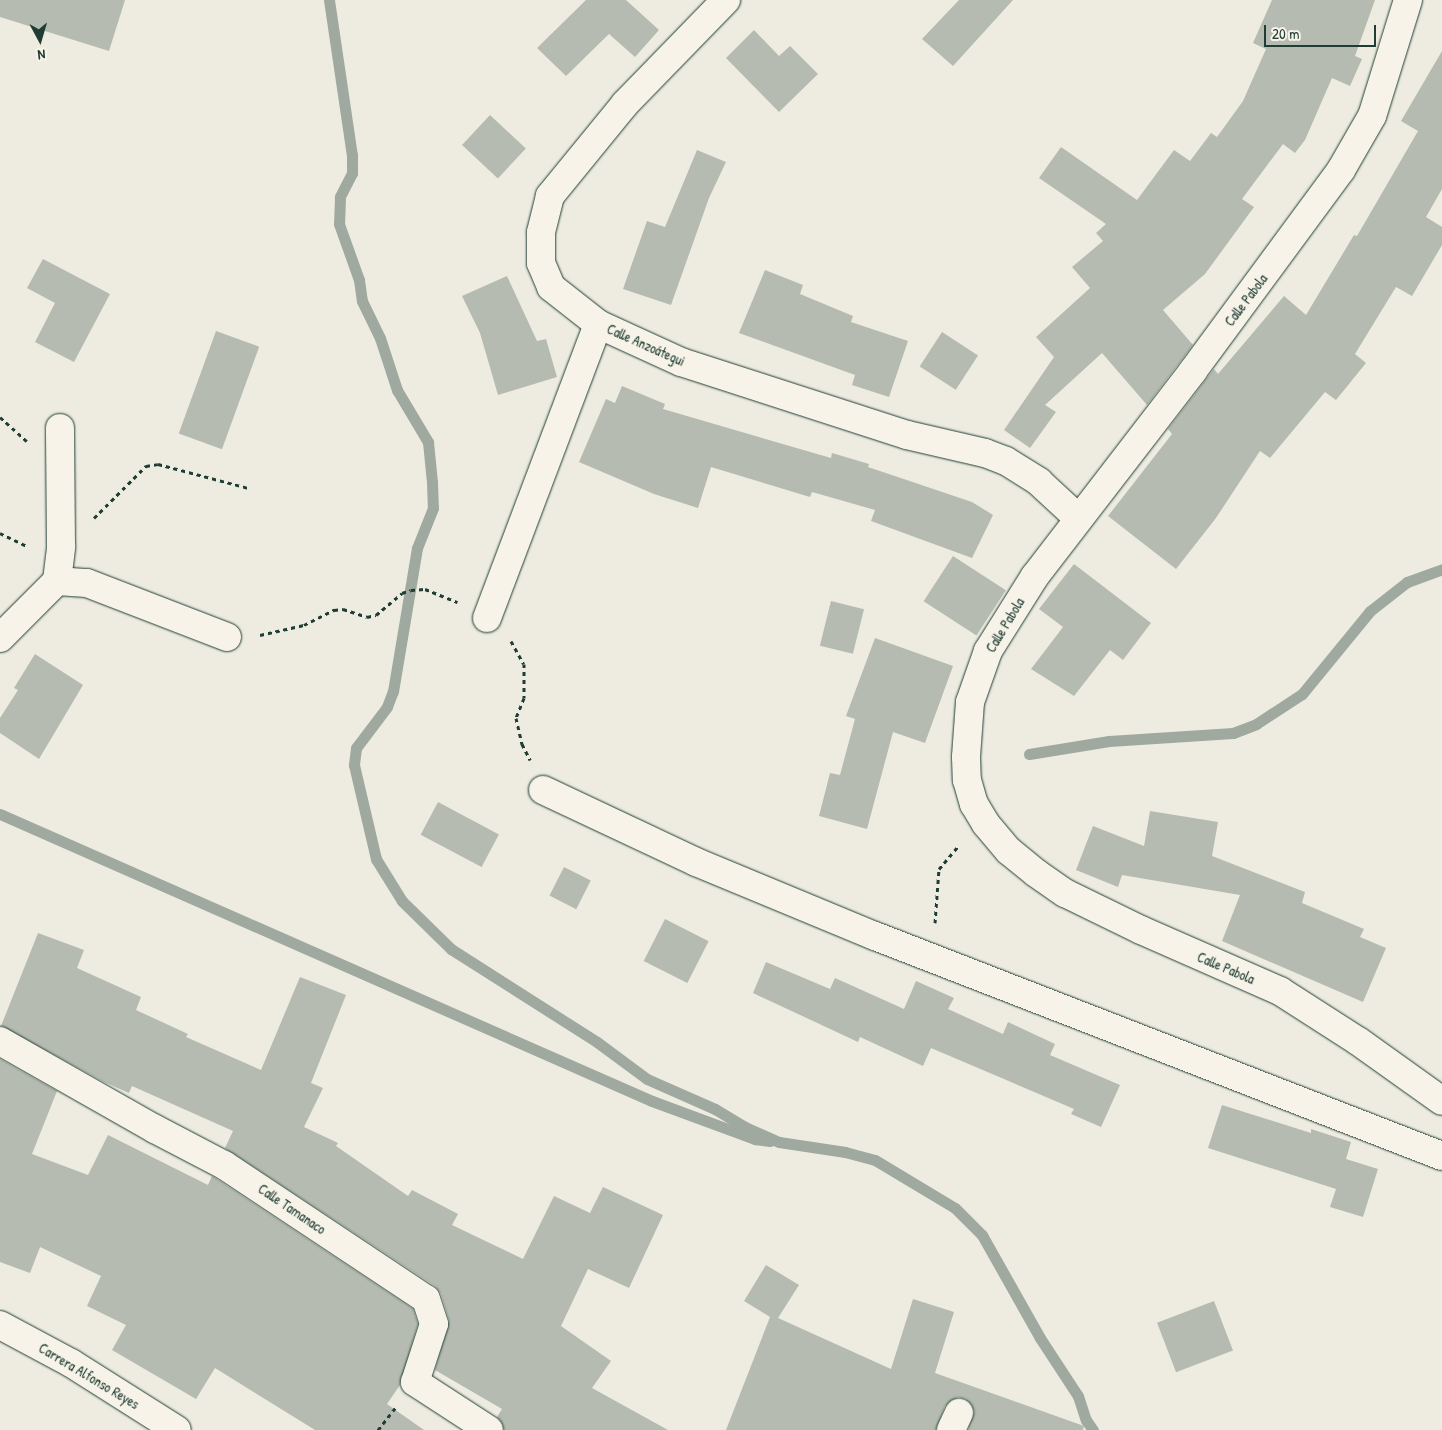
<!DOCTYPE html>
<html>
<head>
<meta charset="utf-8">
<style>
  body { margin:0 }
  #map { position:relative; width:1442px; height:1430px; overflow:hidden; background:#eeece1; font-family:"Patrick Hand",sans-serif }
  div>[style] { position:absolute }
  .stream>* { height:11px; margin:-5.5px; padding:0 5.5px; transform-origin:5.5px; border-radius:5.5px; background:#9fa99f }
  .building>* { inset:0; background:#b5bbb0; transform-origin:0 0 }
  .path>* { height:3px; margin-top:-1.5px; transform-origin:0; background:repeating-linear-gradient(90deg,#1f3d34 0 4px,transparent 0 8px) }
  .roads { filter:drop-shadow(0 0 1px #1f3d34) drop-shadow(0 0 1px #1f3d34) }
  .minor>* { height:28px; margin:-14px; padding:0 14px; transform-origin:14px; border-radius:14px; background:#f7f3e8 }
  span { translate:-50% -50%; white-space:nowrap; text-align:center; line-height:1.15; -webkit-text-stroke:4px #f7f3e8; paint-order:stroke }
  .street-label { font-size:14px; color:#1f3d34 }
  .north { position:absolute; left:15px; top:15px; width:50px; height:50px; -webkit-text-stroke:4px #f7f3e8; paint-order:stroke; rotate:174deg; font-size:14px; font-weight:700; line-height:20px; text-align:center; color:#1f3d34 }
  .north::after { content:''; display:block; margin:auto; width:18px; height:22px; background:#1f3d34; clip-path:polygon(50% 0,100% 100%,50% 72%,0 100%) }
  .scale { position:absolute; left:1264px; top:25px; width:112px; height:22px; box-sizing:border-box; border:2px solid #1f3d34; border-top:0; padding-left:6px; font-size:15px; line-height:18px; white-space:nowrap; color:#1f3d34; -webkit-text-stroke:4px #f7f3e8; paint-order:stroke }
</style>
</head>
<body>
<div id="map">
  <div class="stream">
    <div style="left:329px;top:0;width:157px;rotate:81.6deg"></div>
    <div style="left:352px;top:155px;width:18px;rotate:90deg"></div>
    <div style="left:352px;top:173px;width:27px;rotate:117deg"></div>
    <div style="left:340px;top:197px;width:27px;rotate:92deg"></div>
    <div style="left:339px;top:224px;width:59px;rotate:70.3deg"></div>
    <div style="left:359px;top:280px;width:21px;rotate:82deg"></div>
    <div style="left:362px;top:301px;width:41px;rotate:64.1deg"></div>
    <div style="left:380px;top:338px;width:55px;rotate:71.9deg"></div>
    <div style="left:397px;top:390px;width:61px;rotate:59.2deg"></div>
    <div style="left:428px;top:442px;width:40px;rotate:84.3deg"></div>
    <div style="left:432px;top:482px;width:26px;rotate:88deg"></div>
    <div style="left:433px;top:508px;width:43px;rotate:111.8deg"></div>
    <div style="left:417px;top:548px;width:145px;rotate:99.5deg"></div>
    <div style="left:393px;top:691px;width:17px;rotate:111deg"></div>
    <div style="left:387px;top:707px;width:51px;rotate:127.1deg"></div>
    <div style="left:356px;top:748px;width:17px;rotate:97deg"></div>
    <div style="left:354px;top:765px;width:97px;rotate:76.8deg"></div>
    <div style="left:376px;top:859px;width:49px;rotate:58.2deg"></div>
    <div style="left:402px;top:901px;width:69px;rotate:44.4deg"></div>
    <div style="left:451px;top:949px;width:173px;rotate:32.5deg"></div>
    <div style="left:597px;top:1042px;width:62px;rotate:36.5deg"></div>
    <div style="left:647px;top:1079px;width:74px;rotate:23.8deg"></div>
    <div style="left:715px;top:1109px;width:35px;rotate:31deg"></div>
    <div style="left:745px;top:1127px;width:37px;rotate:24deg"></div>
    <div style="left:779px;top:1142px;width:67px;rotate:8.6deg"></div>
    <div style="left:845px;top:1152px;width:31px;rotate:15deg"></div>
    <div style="left:875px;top:1160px;width:93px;rotate:31deg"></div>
    <div style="left:955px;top:1208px;width:38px;rotate:45deg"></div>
    <div style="left:982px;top:1235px;width:118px;rotate:60.6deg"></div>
    <div style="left:1040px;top:1338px;width:69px;rotate:56.8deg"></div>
    <div style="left:1078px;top:1396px;width:25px;rotate:72deg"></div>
    <div style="left:1086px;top:1420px;width:12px;rotate:55deg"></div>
    <div style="left:1029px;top:754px;width:81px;rotate:-9.2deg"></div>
    <div style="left:1109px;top:741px;width:124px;rotate:-3.7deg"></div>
    <div style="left:1233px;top:733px;width:25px;rotate:-21deg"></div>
    <div style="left:1256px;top:724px;width:55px;rotate:-33.1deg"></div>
    <div style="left:1302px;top:694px;width:107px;rotate:-50.7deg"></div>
    <div style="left:1370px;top:611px;width:47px;rotate:-38.1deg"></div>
    <div style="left:1407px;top:582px;width:37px;rotate:-20deg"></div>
    <div style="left:0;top:814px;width:712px;rotate:23.76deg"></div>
    <div style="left:652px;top:1101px;width:110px;rotate:20.3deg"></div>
    <div style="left:755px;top:1139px;width:15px;rotate:8deg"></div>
  </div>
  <div class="building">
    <div style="clip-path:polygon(0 0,125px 0,109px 51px,0 17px)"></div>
    <div style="clip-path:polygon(586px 0,626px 0,659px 30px,635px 57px,609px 34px,566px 76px,537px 48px)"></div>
    <div style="clip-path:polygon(959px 0,1013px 0,953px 66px,922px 39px)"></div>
    <div style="clip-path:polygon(1272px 0,1375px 0,1355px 56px,1362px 59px,1350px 86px,1332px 78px,1305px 140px,1295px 153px,1283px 144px,1242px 199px,1254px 207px,1205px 274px,1163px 310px,1193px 345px,1147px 405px,1102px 353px,1045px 405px,1056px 412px,1030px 448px,1004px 430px,1054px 357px,1036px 337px,1090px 288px,1072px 267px,1103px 241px,1096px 233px,1106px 224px,1039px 178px,1061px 147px,1137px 200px,1174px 150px,1190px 161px,1211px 133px,1217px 137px,1243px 101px,1266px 49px,1253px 43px)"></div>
    <div style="clip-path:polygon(754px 30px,779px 56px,790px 46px,818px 74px,779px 112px,726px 58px)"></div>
    <div style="clip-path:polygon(1442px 51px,1442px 189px,1426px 217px,1442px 227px,1442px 245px,1412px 296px,1396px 287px,1355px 354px,1366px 363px,1336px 400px,1325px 392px,1270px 458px,1260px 451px,1216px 518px,1176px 569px,1108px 516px,1172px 434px,1168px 429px,1214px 369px,1218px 374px,1284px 296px,1306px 315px,1354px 235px,1357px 236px,1418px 131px,1401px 121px)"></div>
    <div style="left:490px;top:115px;width:49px;height:41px;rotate:43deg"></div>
    <div style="clip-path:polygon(697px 150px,726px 162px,709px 198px,671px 305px,623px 289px,647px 221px,665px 227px)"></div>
    <div style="clip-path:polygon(43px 259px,110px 294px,74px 362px,35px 342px,55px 303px,27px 288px)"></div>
    <div style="clip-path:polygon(765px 270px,803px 285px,800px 294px,853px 316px,851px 322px,908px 341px,889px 397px,852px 385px,855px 375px,739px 333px)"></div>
    <div style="clip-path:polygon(507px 276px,537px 341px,546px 339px,557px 377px,498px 395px,480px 333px,462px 296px)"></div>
    <div style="left:216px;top:331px;width:46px;height:109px;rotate:20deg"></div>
    <div style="left:942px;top:332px;width:43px;height:41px;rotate:33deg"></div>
    <div style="clip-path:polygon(622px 386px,665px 404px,663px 409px,831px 458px,832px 453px,869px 464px,868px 467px,972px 502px,993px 515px,972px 558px,871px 521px,875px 510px,812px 492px,810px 497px,711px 467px,698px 508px,654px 494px,579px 462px,606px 399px,615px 403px)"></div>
    <div style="left:953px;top:556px;width:63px;height:54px;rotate:33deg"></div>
    <div style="clip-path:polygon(1074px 564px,1151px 623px,1123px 660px,1110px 650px,1074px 696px,1031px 669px,1063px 627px,1039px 609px)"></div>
    <div style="left:831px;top:601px;width:34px;height:46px;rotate:14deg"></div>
    <div style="clip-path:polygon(875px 638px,953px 666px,925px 743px,893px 732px,867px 829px,819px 816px,830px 773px,840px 775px,855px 719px,846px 716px)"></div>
    <div style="clip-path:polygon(35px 654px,83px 685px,39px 759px,0 733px,0 718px,18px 690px,14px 688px)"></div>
    <div style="left:438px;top:802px;width:69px;height:37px;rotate:28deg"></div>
    <div style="clip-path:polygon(1150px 811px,1218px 822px,1212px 856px,1305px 892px,1302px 903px,1364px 929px,1360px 937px,1386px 948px,1363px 1002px,1222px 941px,1240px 895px,1122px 875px,1118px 887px,1076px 870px,1093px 826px,1144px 846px)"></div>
    <div style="left:564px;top:867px;width:30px;height:32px;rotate:27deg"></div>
    <div style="left:665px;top:919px;width:49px;height:47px;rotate:27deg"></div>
    <div style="clip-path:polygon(38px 933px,84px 950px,77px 968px,141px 997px,136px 1010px,188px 1034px,186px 1037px,261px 1070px,300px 977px,346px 995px,311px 1083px,323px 1088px,304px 1127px,338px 1143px,336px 1146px,408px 1196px,412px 1190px,458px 1214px,452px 1225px,523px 1259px,554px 1196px,590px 1213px,603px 1187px,663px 1215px,629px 1288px,588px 1269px,561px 1326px,611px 1361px,592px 1388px,668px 1430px,504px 1430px,497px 1417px,502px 1409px,435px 1370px,449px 1320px,441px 1294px,435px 1286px,225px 1148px,233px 1131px,132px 1086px,129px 1093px,104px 1082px,1px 1026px)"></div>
    <div style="clip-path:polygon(766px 962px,830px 989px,835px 978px,904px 1009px,916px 981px,954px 998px,948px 1009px,1003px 1034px,1008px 1022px,1055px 1044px,1050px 1055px,1120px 1085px,1101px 1127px,1071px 1114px,1074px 1109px,931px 1048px,923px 1066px,860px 1037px,858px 1042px,753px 993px)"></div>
    <div style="clip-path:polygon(0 1059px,57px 1091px,32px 1154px,88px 1175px,108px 1135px,208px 1185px,212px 1176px,413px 1309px,418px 1324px,400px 1385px,387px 1404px,424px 1430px,315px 1430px,215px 1368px,196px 1399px,112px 1350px,126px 1325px,87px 1306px,101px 1276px,40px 1247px,30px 1273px,0 1262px)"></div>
    <div style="clip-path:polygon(1222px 1105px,1311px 1133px,1311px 1129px,1351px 1142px,1346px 1159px,1378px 1169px,1363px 1217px,1330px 1207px,1336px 1189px,1208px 1148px)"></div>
    <div style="clip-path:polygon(766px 1265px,799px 1285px,778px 1318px,891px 1369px,913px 1299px,954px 1312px,935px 1373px,1084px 1426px,1083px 1430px,968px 1430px,974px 1411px,966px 1399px,958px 1397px,945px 1406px,936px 1430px,726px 1430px,770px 1317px,744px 1301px)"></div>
    <div style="left:1214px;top:1301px;width:53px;height:61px;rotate:69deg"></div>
  </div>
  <div class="path">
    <div style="left:0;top:417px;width:36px;rotate:42deg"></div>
    <div style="left:94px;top:518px;width:74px;rotate:-45deg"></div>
    <div style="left:146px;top:466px;width:12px;rotate:-9deg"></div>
    <div style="left:158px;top:464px;width:93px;rotate:14.9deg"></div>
    <div style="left:0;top:533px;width:30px;rotate:26deg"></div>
    <div style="left:260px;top:635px;width:45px;rotate:-12.8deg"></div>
    <div style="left:304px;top:625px;width:34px;rotate:-27deg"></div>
    <div style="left:334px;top:610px;width:9px;rotate:-6deg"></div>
    <div style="left:343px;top:609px;width:25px;rotate:18deg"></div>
    <div style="left:367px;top:617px;width:9px;rotate:-13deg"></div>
    <div style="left:376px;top:615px;width:34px;rotate:-40deg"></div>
    <div style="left:402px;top:593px;width:9px;rotate:-18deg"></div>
    <div style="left:411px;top:590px;width:14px;rotate:-4deg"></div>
    <div style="left:425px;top:589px;width:35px;rotate:22deg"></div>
    <div style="left:511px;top:641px;width:26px;rotate:61deg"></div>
    <div style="left:524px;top:664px;width:34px;rotate:90deg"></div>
    <div style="left:524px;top:698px;width:22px;rotate:112deg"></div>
    <div style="left:516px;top:718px;width:27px;rotate:77deg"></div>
    <div style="left:522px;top:744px;width:18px;rotate:63deg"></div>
    <div style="left:935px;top:923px;width:54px;rotate:-85.8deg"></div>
    <div style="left:939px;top:869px;width:31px;rotate:-50deg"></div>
    <div style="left:378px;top:1430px;width:28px;rotate:-52deg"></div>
  </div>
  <div class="roads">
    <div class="minor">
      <div style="left:726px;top:0;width:145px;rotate:134.2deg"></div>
      <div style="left:625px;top:104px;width:119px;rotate:129.2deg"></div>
      <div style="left:550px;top:196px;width:38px;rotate:104deg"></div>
      <div style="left:541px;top:233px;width:30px;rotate:90deg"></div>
      <div style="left:541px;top:263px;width:26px;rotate:67deg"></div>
      <div style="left:551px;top:287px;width:60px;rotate:38.2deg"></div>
      <div style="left:598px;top:324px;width:91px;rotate:24.6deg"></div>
      <div style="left:681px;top:362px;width:237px;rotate:17.9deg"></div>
      <div style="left:907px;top:435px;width:80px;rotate:13deg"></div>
      <div style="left:985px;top:453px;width:22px;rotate:21deg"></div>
      <div style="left:1006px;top:461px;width:39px;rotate:32deg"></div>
      <div style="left:1039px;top:482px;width:53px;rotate:42.7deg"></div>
      <div style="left:1408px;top:0;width:121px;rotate:107.2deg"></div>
      <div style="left:1372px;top:116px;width:62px;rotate:119.9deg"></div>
      <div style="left:1341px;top:170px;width:250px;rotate:126.4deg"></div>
      <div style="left:1193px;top:371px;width:259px;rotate:127.6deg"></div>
      <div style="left:1035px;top:576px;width:89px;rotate:122.1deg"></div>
      <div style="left:988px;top:651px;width:54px;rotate:109.4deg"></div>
      <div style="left:970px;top:702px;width:55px;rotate:94.2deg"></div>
      <div style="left:966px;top:757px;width:23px;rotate:88deg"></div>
      <div style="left:967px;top:780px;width:25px;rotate:74deg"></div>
      <div style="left:974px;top:804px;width:23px;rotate:59deg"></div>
      <div style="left:986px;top:824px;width:35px;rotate:50deg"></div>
      <div style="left:1009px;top:851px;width:35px;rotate:39deg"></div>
      <div style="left:1036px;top:873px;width:35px;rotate:35deg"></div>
      <div style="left:1065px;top:893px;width:85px;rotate:26deg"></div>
      <div style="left:1141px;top:930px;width:152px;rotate:23.7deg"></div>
      <div style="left:1280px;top:991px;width:93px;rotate:32.7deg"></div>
      <div style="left:1358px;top:1041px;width:103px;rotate:35.5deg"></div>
      <div style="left:57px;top:581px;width:30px;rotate:4deg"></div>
      <div style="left:87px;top:583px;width:150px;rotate:21.1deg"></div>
      <div style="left:487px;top:618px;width:314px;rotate:-69.3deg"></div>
      <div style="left:0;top:638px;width:81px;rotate:-45deg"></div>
      <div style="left:57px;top:581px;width:35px;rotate:-83deg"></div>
      <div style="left:61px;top:546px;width:118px;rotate:-90.5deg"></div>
      <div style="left:543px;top:790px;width:169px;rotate:25.2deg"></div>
      <div style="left:696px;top:862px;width:194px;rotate:22.5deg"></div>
      <div style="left:875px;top:936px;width:608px;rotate:21.21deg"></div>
      <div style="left:0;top:1041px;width:178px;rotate:29.6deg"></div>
      <div style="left:155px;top:1129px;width:78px;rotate:27.6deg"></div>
      <div style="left:224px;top:1165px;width:242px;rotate:33.6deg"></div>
      <div style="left:426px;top:1299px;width:26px;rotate:72deg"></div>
      <div style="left:434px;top:1324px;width:61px;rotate:108.1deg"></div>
      <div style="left:415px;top:1382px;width:88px;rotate:33deg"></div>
      <div style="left:0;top:1325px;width:81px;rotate:28.2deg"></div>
      <div style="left:71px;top:1363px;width:125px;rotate:32.3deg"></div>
      <div style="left:951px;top:1430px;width:19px;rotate:-65deg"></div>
    </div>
  </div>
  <div class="street-label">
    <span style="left:1246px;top:300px;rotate:-53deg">Calle Pabola</span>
    <span style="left:646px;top:345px;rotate:24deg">Calle Anzoátegui</span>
    <span style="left:1005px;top:625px;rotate:-59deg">Calle Pabola</span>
    <span style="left:1226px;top:968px;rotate:23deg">Calle Pabola</span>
    <span style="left:292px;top:1209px;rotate:34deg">Calle Tamanaco</span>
    <span style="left:89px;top:1376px;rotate:31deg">Carrera Alfonso Reyes</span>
  </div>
  <div class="north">N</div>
  <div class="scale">20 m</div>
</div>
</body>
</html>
